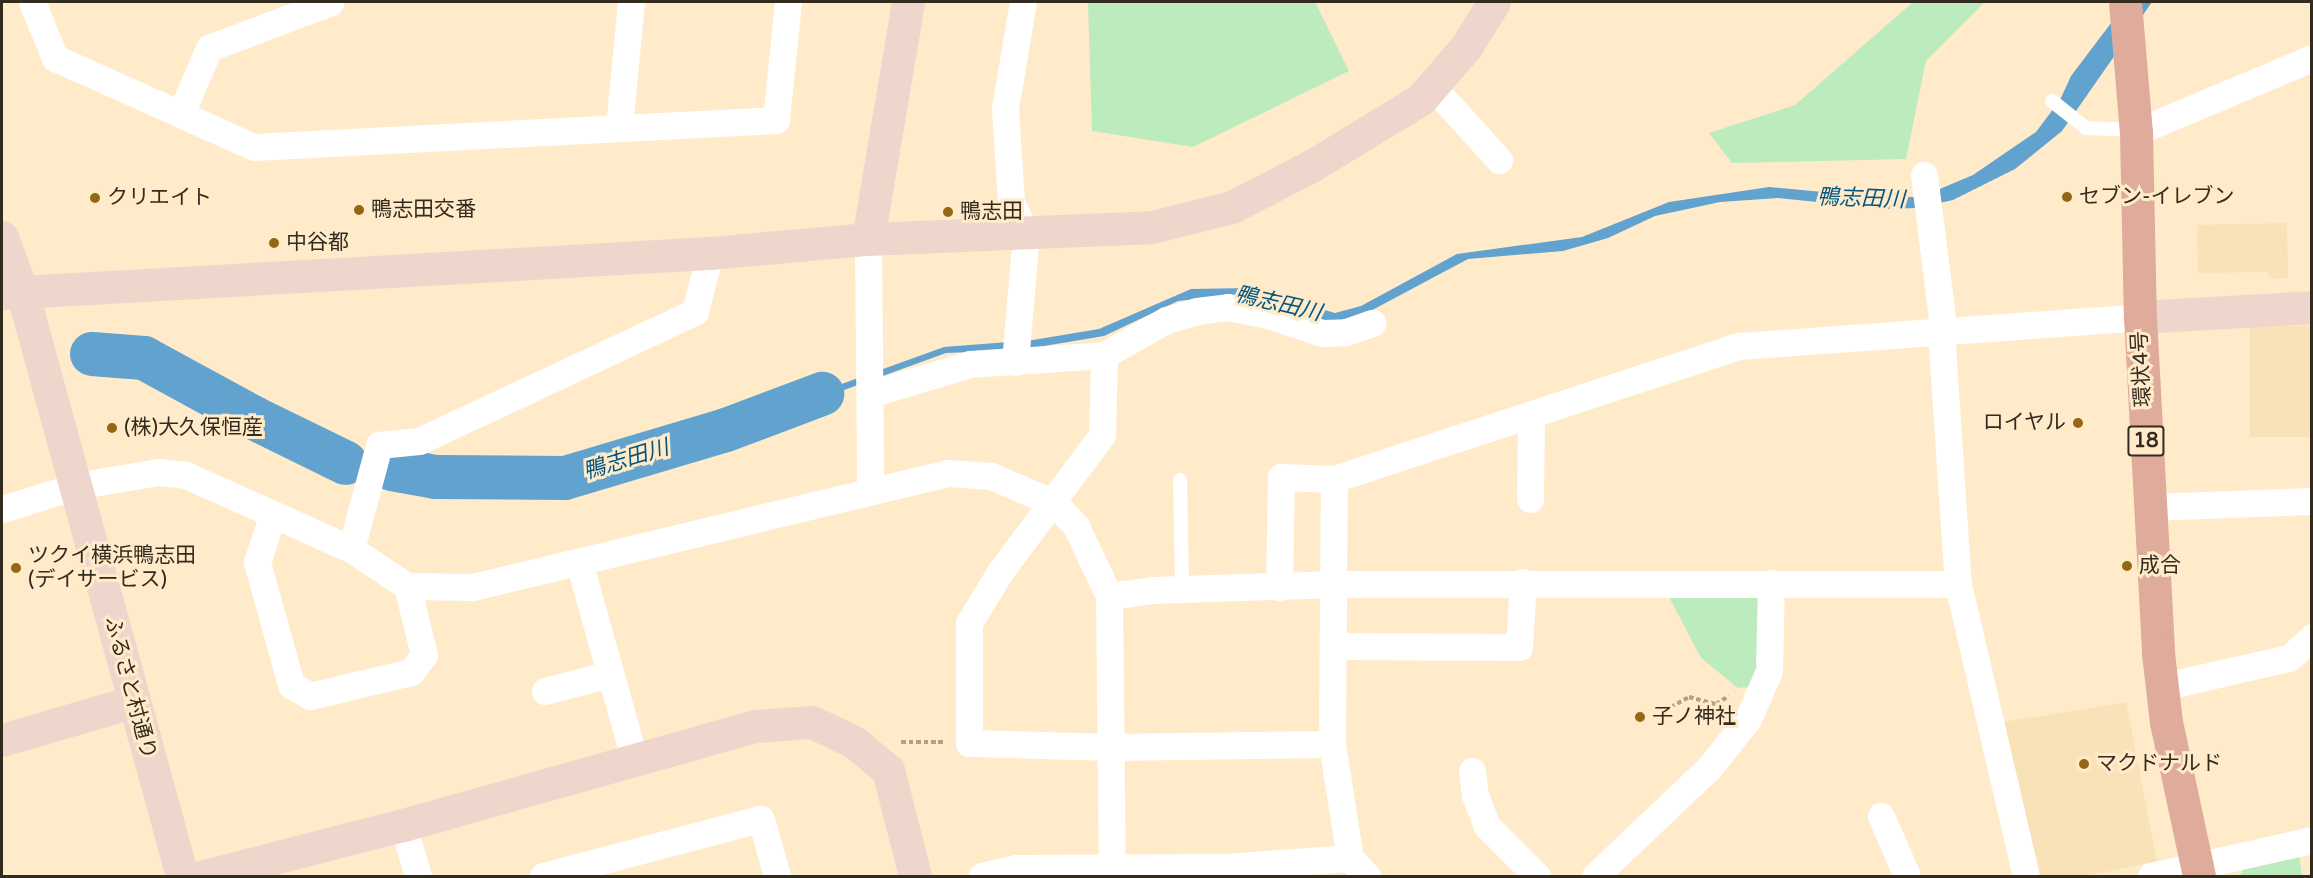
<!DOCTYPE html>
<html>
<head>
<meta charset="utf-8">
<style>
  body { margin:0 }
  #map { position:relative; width:2313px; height:878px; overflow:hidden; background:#ffebc9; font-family:"Varela Round","Noto Sans JP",sans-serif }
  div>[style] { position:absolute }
  .built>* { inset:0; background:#f9e1b8; transform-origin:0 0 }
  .green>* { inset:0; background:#bcebbe }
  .water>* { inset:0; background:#61a2cf }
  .river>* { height:44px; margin:-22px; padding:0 22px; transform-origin:22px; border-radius:22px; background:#61a2cf }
  .path>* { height:4px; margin-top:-2px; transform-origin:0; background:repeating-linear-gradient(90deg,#b1a187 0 4.5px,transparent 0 7.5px) }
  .lane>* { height:14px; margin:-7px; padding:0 7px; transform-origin:7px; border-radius:7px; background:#fff }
  .street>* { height:27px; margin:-13.5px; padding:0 13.5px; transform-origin:13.5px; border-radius:13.5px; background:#fff }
  .secondary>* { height:33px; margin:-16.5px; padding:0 16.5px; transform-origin:16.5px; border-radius:16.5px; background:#efd6cd }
  .primary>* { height:33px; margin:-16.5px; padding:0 16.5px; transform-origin:16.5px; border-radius:16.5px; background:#dfac9b }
  .dots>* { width:16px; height:16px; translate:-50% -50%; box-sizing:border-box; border:3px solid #ffebc9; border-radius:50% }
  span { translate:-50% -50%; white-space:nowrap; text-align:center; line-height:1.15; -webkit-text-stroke:6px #ffebc9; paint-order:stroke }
  .shield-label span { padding:2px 4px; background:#ffebc9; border:2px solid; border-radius:4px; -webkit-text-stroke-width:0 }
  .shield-label { font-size:20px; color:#332b1e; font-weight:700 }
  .poi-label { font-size:21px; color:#332b1e }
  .left { translate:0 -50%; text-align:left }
  .right { translate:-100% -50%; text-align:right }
  .street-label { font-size:21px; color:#332b1e }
  .water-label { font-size:22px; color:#015682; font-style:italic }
  .frame { position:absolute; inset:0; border:3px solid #332b1e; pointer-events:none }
</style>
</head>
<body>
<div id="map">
  <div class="built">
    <div style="clip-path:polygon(2287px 223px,2288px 278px,2270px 279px,2267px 272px,2198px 273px,2197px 225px)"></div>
    <div style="left:2311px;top:326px;width:111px;height:61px;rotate:90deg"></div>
    <div style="clip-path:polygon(2126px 702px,2157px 861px,2086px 876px,2038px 876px,2004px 722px)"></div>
  </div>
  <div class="green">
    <div style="clip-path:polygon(1088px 2px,1315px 2px,1349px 71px,1193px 147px,1092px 131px)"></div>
    <div style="clip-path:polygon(1913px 2px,1985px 2px,1926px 61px,1906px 159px,1732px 163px,1709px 133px,1795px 105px)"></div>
    <div style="clip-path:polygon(1760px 593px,1758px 663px,1749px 687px,1738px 688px,1701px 658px,1668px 595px)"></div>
    <div style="clip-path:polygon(2299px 854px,2302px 876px,2239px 876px,2244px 869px)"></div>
  </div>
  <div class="water">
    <div style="clip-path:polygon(2127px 2px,2152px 2px,2062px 131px,2015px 169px,1953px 200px,1917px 208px,1885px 209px,1778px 198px,1720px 202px,1655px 216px,1608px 238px,1563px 251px,1468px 259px,1363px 315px,1346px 320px,1323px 322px,1224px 296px,1178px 301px,1104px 336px,1020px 350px,946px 353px,767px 418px,764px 412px,944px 347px,1033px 340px,1099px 329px,1191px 289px,1248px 288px,1335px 313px,1361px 306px,1457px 254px,1582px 237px,1669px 202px,1769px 187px,1875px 197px,1914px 197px,1935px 191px,1973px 175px,2036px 132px,2060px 100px,2071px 76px)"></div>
  </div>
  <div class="river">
    <div style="left:92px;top:354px;width:52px;rotate:4.4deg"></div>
    <div style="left:144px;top:358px;width:125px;rotate:28.6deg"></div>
    <div style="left:254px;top:418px;width:102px;rotate:26.1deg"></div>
    <div style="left:392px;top:469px;width:45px;rotate:10.3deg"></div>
    <div style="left:436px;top:477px;width:129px;rotate:0.4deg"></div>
    <div style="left:565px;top:478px;width:168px;rotate:-16.6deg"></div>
    <div style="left:726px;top:430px;width:103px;rotate:-20.6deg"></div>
  </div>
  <div class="path">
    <div style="left:1651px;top:718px;width:43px;rotate:-28.9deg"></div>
    <div style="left:1689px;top:697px;width:28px;rotate:15deg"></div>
    <div style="left:1716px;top:704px;width:15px;rotate:-32deg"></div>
    <div style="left:901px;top:742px;width:43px"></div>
  </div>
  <div class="lane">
    <div style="left:2052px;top:101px;width:43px;rotate:38.5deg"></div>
    <div style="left:2086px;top:128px;width:50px;rotate:2.3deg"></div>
    <div style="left:1180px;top:480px;width:109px;rotate:88.9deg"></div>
  </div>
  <div class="street">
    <div style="left:32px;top:2px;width:61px;rotate:67.7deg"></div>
    <div style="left:55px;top:58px;width:218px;rotate:24.1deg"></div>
    <div style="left:254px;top:147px;width:523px;rotate:-2.96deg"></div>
    <div style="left:776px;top:120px;width:119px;rotate:-84.2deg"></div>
    <div style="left:1432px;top:86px;width:100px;rotate:47.8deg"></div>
    <div style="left:181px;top:113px;width:71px;rotate:-66.7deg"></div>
    <div style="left:209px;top:48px;width:130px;rotate:-20.7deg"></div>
    <div style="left:619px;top:127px;width:126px;rotate:-84.5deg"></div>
    <div style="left:2136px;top:132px;width:191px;rotate:-22.8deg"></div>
    <div style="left:1924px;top:175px;width:159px;rotate:82.8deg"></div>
    <div style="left:1944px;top:333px;width:13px;rotate:99deg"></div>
    <div style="left:1942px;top:346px;width:239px;rotate:86.2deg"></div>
    <div style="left:1958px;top:584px;width:300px;rotate:76.9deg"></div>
    <div style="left:868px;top:239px;width:251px;rotate:89.5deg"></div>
    <div style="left:1104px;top:355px;width:80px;rotate:91.4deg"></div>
    <div style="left:1102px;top:435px;width:171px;rotate:126.7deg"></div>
    <div style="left:1000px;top:572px;width:60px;rotate:121.3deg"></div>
    <div style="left:969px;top:623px;width:120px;rotate:90deg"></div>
    <div style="left:969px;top:743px;width:142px;rotate:1.6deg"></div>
    <div style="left:1111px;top:747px;width:221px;rotate:-0.8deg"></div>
    <div style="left:1015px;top:362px;width:128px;rotate:-85.1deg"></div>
    <div style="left:1026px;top:234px;width:35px;rotate:-115deg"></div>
    <div style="left:1011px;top:202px;width:94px;rotate:-93.7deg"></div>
    <div style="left:1005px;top:108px;width:108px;rotate:-80.4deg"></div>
    <div style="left:870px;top:394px;width:104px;rotate:-16.7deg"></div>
    <div style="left:970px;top:364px;width:134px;rotate:-3.8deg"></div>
    <div style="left:1104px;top:355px;width:71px;rotate:-29.4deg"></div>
    <div style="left:1166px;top:320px;width:32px;rotate:-16deg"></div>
    <div style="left:1197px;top:311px;width:31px;rotate:-7deg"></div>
    <div style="left:1228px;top:307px;width:41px;rotate:11.3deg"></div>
    <div style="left:1268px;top:315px;width:57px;rotate:18.4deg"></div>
    <div style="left:1322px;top:333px;width:24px;rotate:-2deg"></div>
    <div style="left:1346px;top:332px;width:28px;rotate:-19deg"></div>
    <div style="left:1530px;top:499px;width:85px;rotate:-89.3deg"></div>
    <div style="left:2149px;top:507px;width:163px;rotate:-2.1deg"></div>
    <div style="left:2px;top:509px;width:77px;rotate:-17.3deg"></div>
    <div style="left:76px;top:486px;width:83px;rotate:-9.7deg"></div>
    <div style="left:158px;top:472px;width:28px;rotate:6deg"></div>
    <div style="left:186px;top:475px;width:181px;rotate:24.2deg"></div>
    <div style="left:351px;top:549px;width:67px;rotate:33.5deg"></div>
    <div style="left:407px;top:586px;width:66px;rotate:0.9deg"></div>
    <div style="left:473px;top:587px;width:488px;rotate:-13.5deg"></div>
    <div style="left:948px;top:473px;width:43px;rotate:4deg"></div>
    <div style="left:991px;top:476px;width:69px;rotate:23.2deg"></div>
    <div style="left:1054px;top:503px;width:32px;rotate:46deg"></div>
    <div style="left:1076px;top:526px;width:77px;rotate:64.8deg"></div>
    <div style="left:1109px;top:596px;width:280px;rotate:89.4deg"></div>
    <div style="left:273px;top:514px;width:51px;rotate:108.4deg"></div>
    <div style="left:257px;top:562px;width:128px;rotate:74.5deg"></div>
    <div style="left:291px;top:685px;width:22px;rotate:30deg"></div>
    <div style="left:310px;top:696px;width:104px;rotate:-13.4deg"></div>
    <div style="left:411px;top:672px;width:21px;rotate:-53deg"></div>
    <div style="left:424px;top:655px;width:71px;rotate:-103.8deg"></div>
    <div style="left:351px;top:549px;width:108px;rotate:-74.9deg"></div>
    <div style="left:379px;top:445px;width:40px;rotate:-5.7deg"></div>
    <div style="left:419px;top:441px;width:305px;rotate:-25.1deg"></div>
    <div style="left:695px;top:312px;width:61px;rotate:-75.7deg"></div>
    <div style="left:579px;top:562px;width:204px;rotate:74.3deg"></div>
    <div style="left:1279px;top:587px;width:110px;rotate:-89deg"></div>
    <div style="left:1281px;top:477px;width:53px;rotate:2.2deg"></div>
    <div style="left:1109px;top:596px;width:44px;rotate:-7.8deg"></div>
    <div style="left:1153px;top:590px;width:182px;rotate:-1.9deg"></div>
    <div style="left:1335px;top:584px;width:623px"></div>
    <div style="left:1334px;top:646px;width:185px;rotate:0.3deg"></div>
    <div style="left:1519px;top:647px;width:65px;rotate:-86.5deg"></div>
    <div style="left:2161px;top:687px;width:131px;rotate:-12.8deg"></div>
    <div style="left:2289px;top:658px;width:31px;rotate:-42deg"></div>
    <div style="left:545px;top:691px;width:67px;rotate:-14.7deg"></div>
    <div style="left:1472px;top:771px;width:24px;rotate:83deg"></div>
    <div style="left:1475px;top:795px;width:33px;rotate:69deg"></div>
    <div style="left:1487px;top:826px;width:71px;rotate:45deg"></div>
    <div style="left:1881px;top:816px;width:65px;rotate:66.6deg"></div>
    <div style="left:403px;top:825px;width:53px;rotate:73.6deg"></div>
    <div style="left:543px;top:876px;width:225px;rotate:-14.7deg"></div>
    <div style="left:761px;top:819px;width:59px;rotate:74.3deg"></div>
    <div style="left:982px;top:876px;width:35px;rotate:-13deg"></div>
    <div style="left:1016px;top:868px;width:208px;rotate:-0.3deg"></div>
    <div style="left:1224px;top:867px;width:126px;rotate:-4.1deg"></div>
    <div style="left:1367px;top:876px;width:25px;rotate:-133deg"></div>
    <div style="left:1350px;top:858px;width:115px;rotate:-99deg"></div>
    <div style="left:1332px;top:744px;width:265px;rotate:-89.6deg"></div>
    <div style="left:1334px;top:479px;width:426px;rotate:-18.2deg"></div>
    <div style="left:1739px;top:346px;width:402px;rotate:-4.1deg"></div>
    <div style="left:1595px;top:876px;width:157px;rotate:-43.5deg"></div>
    <div style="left:1709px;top:768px;width:63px;rotate:-51.5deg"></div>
    <div style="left:1748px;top:719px;width:52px;rotate:-66.4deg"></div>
    <div style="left:1769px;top:671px;width:88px;rotate:-88.7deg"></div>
    <div style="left:2151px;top:876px;width:165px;rotate:-12.6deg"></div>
  </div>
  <div class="secondary">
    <div style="left:2px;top:237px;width:58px;rotate:69.7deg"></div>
    <div style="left:22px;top:291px;width:606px;rotate:74.7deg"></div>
    <div style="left:868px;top:239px;width:240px;rotate:-80.4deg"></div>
    <div style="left:2px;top:293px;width:709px;rotate:-3.23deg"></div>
    <div style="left:710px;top:253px;width:159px;rotate:-5.1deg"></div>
    <div style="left:868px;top:239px;width:283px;rotate:-2.4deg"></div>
    <div style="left:1151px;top:227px;width:83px;rotate:-13.9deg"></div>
    <div style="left:1232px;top:207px;width:91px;rotate:-27.4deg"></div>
    <div style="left:1313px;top:165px;width:127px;rotate:-31.4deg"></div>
    <div style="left:1421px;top:99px;width:69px;rotate:-49.1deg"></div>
    <div style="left:1466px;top:47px;width:53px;rotate:-58.1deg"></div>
    <div style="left:2140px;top:317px;width:172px;rotate:-3.3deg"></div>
    <div style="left:2px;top:740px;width:135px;rotate:-16.3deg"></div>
    <div style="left:204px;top:876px;width:205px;rotate:-14.4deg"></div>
    <div style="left:403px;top:825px;width:367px;rotate:-15.7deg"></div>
    <div style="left:756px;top:726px;width:56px;rotate:-4.1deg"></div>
    <div style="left:812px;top:722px;width:47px;rotate:25.5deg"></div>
    <div style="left:854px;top:742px;width:44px;rotate:39.5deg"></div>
    <div style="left:888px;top:770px;width:109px;rotate:75.7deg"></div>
  </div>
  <div class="primary">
    <div style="left:2125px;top:2px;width:130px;rotate:85.2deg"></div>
    <div style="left:2136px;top:132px;width:185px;rotate:88.8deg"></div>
    <div style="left:2140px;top:317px;width:336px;rotate:86.9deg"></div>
    <div style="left:2158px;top:653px;width:69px;rotate:83.4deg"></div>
    <div style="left:2166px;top:722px;width:157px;rotate:77.9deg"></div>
  </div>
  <div class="dots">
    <div style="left:2067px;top:197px;background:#946714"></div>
    <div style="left:95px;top:198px;background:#946714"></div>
    <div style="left:359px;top:210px;background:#946714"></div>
    <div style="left:948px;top:212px;background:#946714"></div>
    <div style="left:274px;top:243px;background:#946714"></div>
    <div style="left:2078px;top:423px;background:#946714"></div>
    <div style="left:112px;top:428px;background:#946714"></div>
    <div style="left:2127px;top:566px;background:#946714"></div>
    <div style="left:16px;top:568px;background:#946714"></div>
    <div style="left:1640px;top:717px;background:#946714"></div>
    <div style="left:2084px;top:764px;background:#946714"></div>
  </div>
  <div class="shield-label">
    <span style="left:2146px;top:441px">18</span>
  </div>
  <div class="poi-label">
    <span class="left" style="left:2079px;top:197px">セブン-イレブン</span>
    <span class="left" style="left:107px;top:198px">クリエイト</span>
    <span class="left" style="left:371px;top:210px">鴨志田交番</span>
    <span class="left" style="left:960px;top:212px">鴨志田</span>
    <span class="left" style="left:286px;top:243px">中谷都</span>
    <span class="right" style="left:2066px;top:423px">ロイヤル</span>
    <span class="left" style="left:124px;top:428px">(株)大久保恒産</span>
    <span class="left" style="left:28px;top:568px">ツクイ横浜鴨志田<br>(デイサービス)</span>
    <span class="left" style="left:2139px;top:566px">成合</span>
    <span class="left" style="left:1652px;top:717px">子ノ神社</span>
    <span class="left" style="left:2096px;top:764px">マクドナルド</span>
  </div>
  <div class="street-label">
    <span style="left:2142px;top:369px;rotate:-93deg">環状4号</span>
    <span style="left:130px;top:688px;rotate:75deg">ふるさと村通り</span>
  </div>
  <div class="water-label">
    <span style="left:1861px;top:199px;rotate:2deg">鴨志田川</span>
    <span style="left:1278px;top:304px;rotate:13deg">鴨志田川</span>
    <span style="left:626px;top:460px;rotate:-17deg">鴨志田川</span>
  </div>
  <div class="frame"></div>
</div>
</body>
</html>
